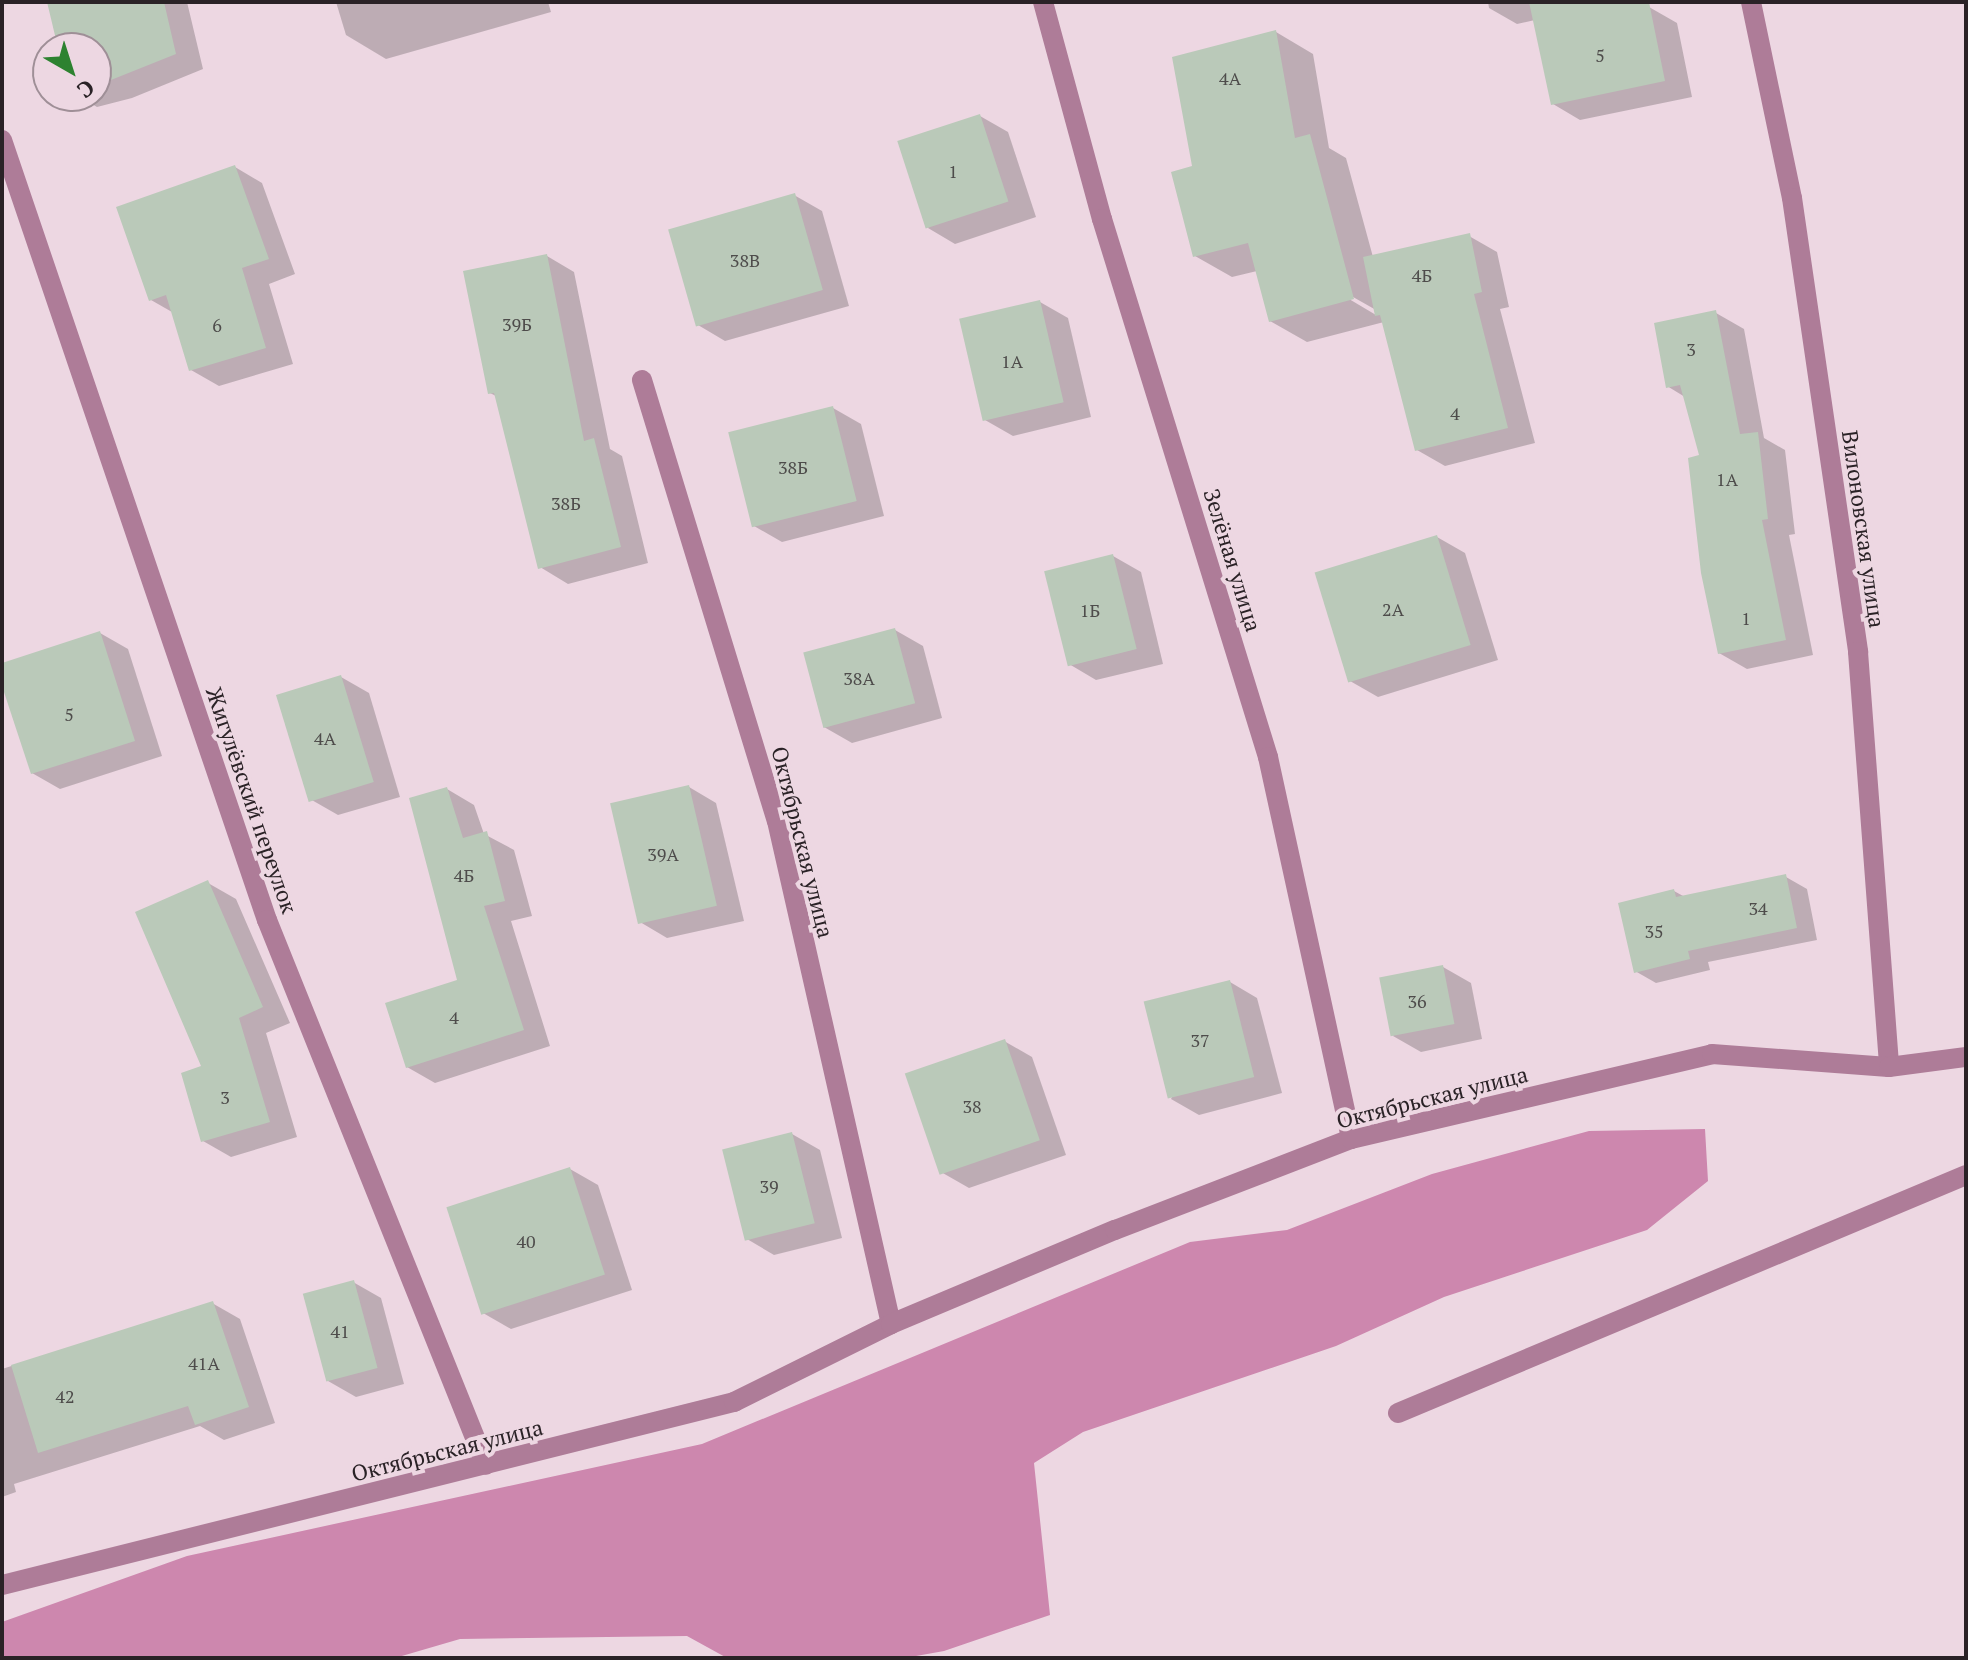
<!DOCTYPE html>
<html>
<head>
<meta charset="utf-8">
<style>
  body { margin:0 }
  #map { position:relative; width:1968px; height:1660px; overflow:hidden; background:#edd7e2; font-family:"PT Serif",serif }
  div>[style] { position:absolute }
  .forest>* { inset:0; background:#cd87ae }
  .shadow>* { inset:0; background:#0003 }
  .building>* { inset:0; background:#bac9b9; transform-origin:0 0 }
  .service>* { height:20px; margin:-10px; padding:0 10px; transform-origin:10px; border-radius:10px; background:#ae7c98 }
  .minor>* { height:20px; margin:-10px; padding:0 10px; transform-origin:10px; border-radius:10px; background:#ae7c98 }
  span { translate:-50% -50%; white-space:nowrap; text-align:center; line-height:1.15; -webkit-text-stroke:8px #edd7e2; paint-order:stroke }
  .number-label { font-size:18px; color:#4e4c4b }
  .number-label span { -webkit-text-stroke-width:0 }
  .street-label { font-size:22px; color:#2a2226 }
  .frame { position:absolute; inset:0; border:4px solid #2a2226; pointer-events:none }
  .north { position:absolute; left:32px; top:32px; width:80px; height:80px; box-sizing:border-box; background:#edd7e2; border:2px solid #9f8f97; border-radius:50%; rotate:141deg; font-size:22px; font-weight:700; line-height:32px; text-align:center; color:#2a2226 }
  .north::after { content:''; display:block; margin:auto; width:28px; height:36px; background:#2d8230; clip-path:polygon(50% 0,100% 100%,50% 72%,0 100%) }
</style>
</head>
<body>
<div id="map">
  <div class="forest">
    <div style="clip-path:polygon(1705px 1129px,1708px 1181px,1647px 1230px,1444px 1297px,1336px 1346px,1083px 1432px,1034px 1463px,1050px 1615px,944px 1651px,905px 1658px,727px 1658px,687px 1636px,460px 1639px,395px 1658px,2px 1658px,2px 1622px,187px 1556px,702px 1444px,1190px 1242px,1287px 1230px,1432px 1174px,1589px 1131px)"></div>
  </div>
  <div class="shadow">
    <div style="clip-path:polygon(77px 2px,187px 2px,203px 69px,132px 98px,97px 107px,79px 96px,96px 96px,96px 48px,60px 48px)"></div>
    <div style="clip-path:polygon(336px 2px,548px 2px,551px 12px,386px 59px,346px 35px)"></div>
    <div style="clip-path:polygon(1488px 2px,1628px 2px,1649px 7px,1677px 23px,1692px 97px,1580px 120px,1553px 104px,1535px 20px,1517px 24px,1489px 8px)"></div>
    <div style="clip-path:polygon(evenodd,1276px 32px,1313px 54px,1329px 148px,1346px 158px,1373px 257px,1469px 236px,1497px 252px,1509px 307px,1500px 309px,1535px 443px,1445px 466px,1417px 450px,1384px 322px,1307px 342px,1270px 321px,1257px 271px,1232px 277px,1195px 256px,1194px 168px,1276px 32px,1346px 293px,1376px 310px,1376px 315px,1344px 296px,1346px 293px)"></div>
    <div style="clip-path:polygon(980px 116px,1008px 132px,1036px 217px,955px 244px,928px 228px)"></div>
    <div style="clip-path:polygon(235px 167px,262px 183px,295px 274px,269px 284px,293px 364px,219px 386px,191px 370px,172px 312px,151px 300px)"></div>
    <div style="clip-path:polygon(794px 195px,822px 211px,849px 306px,725px 341px,698px 325px)"></div>
    <div style="clip-path:polygon(547px 256px,574px 272px,610px 449px,622px 456px,648px 563px,568px 584px,540px 567px,498px 397px,490px 393px)"></div>
    <div style="clip-path:polygon(1040px 302px,1068px 318px,1091px 417px,1013px 436px,985px 420px)"></div>
    <div style="clip-path:polygon(1716px 313px,1744px 329px,1764px 438px,1785px 450px,1795px 534px,1789px 535px,1813px 655px,1747px 669px,1719px 653px,1702px 456px,1685px 397px,1667px 386px)"></div>
    <div style="clip-path:polygon(833px 408px,861px 424px,884px 516px,782px 542px,754px 526px)"></div>
    <div style="clip-path:polygon(1437px 537px,1465px 553px,1498px 660px,1378px 697px,1350px 681px)"></div>
    <div style="clip-path:polygon(1113px 556px,1141px 572px,1163px 664px,1096px 680px,1069px 664px)"></div>
    <div style="clip-path:polygon(895px 630px,923px 646px,942px 718px,852px 743px,824px 727px)"></div>
    <div style="clip-path:polygon(100px 633px,128px 649px,162px 756px,60px 789px,32px 773px,2px 680px,2px 665px)"></div>
    <div style="clip-path:polygon(341px 677px,369px 693px,400px 797px,338px 815px,310px 799px)"></div>
    <div style="clip-path:polygon(689px 787px,716px 803px,744px 921px,667px 938px,640px 922px)"></div>
    <div style="clip-path:polygon(447px 789px,474px 805px,484px 834px,514px 850px,532px 916px,511px 921px,550px 1046px,435px 1083px,407px 1067px,459px 981px)"></div>
    <div style="clip-path:polygon(1786px 877px,1807px 889px,1817px 940px,1708px 962px,1710px 970px,1656px 983px,1635px 971px,1674px 891px,1685px 897px)"></div>
    <div style="clip-path:polygon(208px 883px,236px 899px,290px 1023px,266px 1033px,297px 1137px,231px 1157px,203px 1141px)"></div>
    <div style="clip-path:polygon(1443px 967px,1471px 983px,1482px 1039px,1421px 1052px,1393px 1036px)"></div>
    <div style="clip-path:polygon(1230px 982px,1257px 998px,1282px 1093px,1199px 1115px,1171px 1099px)"></div>
    <div style="clip-path:polygon(1004px 1041px,1032px 1057px,1066px 1155px,969px 1188px,941px 1172px)"></div>
    <div style="clip-path:polygon(792px 1134px,820px 1150px,842px 1238px,774px 1255px,747px 1239px)"></div>
    <div style="clip-path:polygon(570px 1169px,598px 1185px,632px 1290px,511px 1329px,483px 1313px)"></div>
    <div style="clip-path:polygon(353px 1282px,381px 1298px,404px 1384px,356px 1397px,328px 1381px)"></div>
    <div style="clip-path:polygon(212px 1303px,240px 1319px,275px 1423px,224px 1440px,200px 1426px,14px 1484px,16px 1492px,2px 1497px,2px 1369px)"></div>
  </div>
  <div class="building">
    <div style="clip-path:polygon(47px 2px,164px 2px,176px 54px,96px 86px,96px 48px,58px 48px)"></div>
    <div style="clip-path:polygon(1529px 2px,1649px 2px,1665px 81px,1551px 105px)"></div>
    <div style="clip-path:polygon(1276px 30px,1295px 138px,1310px 134px,1354px 299px,1269px 322px,1248px 243px,1193px 257px,1171px 172px,1192px 166px,1172px 57px)"></div>
    <div style="left:980px;top:114px;width:92px;height:87px;rotate:72deg"></div>
    <div style="clip-path:polygon(235px 165px,269px 259px,242px 268px,266px 348px,189px 371px,166px 295px,149px 301px,116px 207px)"></div>
    <div style="left:795px;top:193px;width:101px;height:132px;rotate:74deg"></div>
    <div style="clip-path:polygon(1470px 233px,1482px 292px,1474px 294px,1508px 428px,1415px 451px,1380px 315px,1375px 316px,1363px 257px)"></div>
    <div style="clip-path:polygon(547px 254px,584px 441px,594px 438px,621px 547px,538px 569px,494px 393px,488px 394px,463px 271px)"></div>
    <div style="left:1040px;top:300px;width:105px;height:83px;rotate:77deg"></div>
    <div style="clip-path:polygon(1716px 310px,1740px 434px,1758px 432px,1768px 519px,1762px 520px,1786px 640px,1718px 654px,1701px 573px,1688px 458px,1699px 455px,1680px 385px,1666px 388px,1654px 323px)"></div>
    <div style="left:833px;top:406px;width:98px;height:108px;rotate:76deg"></div>
    <div style="left:1437px;top:535px;width:115px;height:128px;rotate:73deg"></div>
    <div style="left:1113px;top:554px;width:98px;height:71px;rotate:76deg"></div>
    <div style="left:895px;top:628px;width:78px;height:95px;rotate:75deg"></div>
    <div style="clip-path:polygon(100px 631px,135px 741px,31px 774px,2px 686px,2px 663px)"></div>
    <div style="left:341px;top:675px;width:112px;height:68px;rotate:73deg"></div>
    <div style="left:689px;top:785px;width:124px;height:81px;rotate:77deg"></div>
    <div style="clip-path:polygon(447px 787px,463px 838px,487px 831px,505px 901px,484px 906px,524px 1030px,406px 1068px,385px 1003px,457px 980px,409px 798px)"></div>
    <div style="clip-path:polygon(1786px 874px,1797px 928px,1688px 951px,1690px 959px,1634px 973px,1618px 903px,1674px 889px,1676px 897px)"></div>
    <div style="clip-path:polygon(208px 880px,263px 1007px,239px 1018px,270px 1122px,201px 1142px,181px 1073px,201px 1066px,135px 912px)"></div>
    <div style="left:1443px;top:965px;width:60px;height:65px;rotate:79deg"></div>
    <div style="left:1230px;top:980px;width:100px;height:89px;rotate:76deg"></div>
    <div style="left:1005px;top:1039px;width:107px;height:106px;rotate:71deg"></div>
    <div style="left:792px;top:1132px;width:94px;height:72px;rotate:76deg"></div>
    <div style="left:570px;top:1167px;width:113px;height:130px;rotate:72deg"></div>
    <div style="left:354px;top:1280px;width:91px;height:53px;rotate:75deg"></div>
    <div style="clip-path:polygon(213px 1301px,249px 1407px,195px 1425px,188px 1406px,38px 1453px,11px 1365px)"></div>
  </div>
  <div class="service">
    <div style="left:1398px;top:1413px;width:616px;rotate:-22.73deg"></div>
  </div>
  <div class="minor">
    <div style="left:1043px;top:2px;width:225px;rotate:74.8deg"></div>
    <div style="left:1102px;top:219px;width:563px;rotate:72.85deg"></div>
    <div style="left:1268px;top:757px;width:391px;rotate:77.7deg"></div>
    <div style="left:1751px;top:2px;width:200px;rotate:78.2deg"></div>
    <div style="left:1792px;top:198px;width:459px;rotate:81.7deg"></div>
    <div style="left:1858px;top:652px;width:416px;rotate:85.7deg"></div>
    <div style="left:2px;top:140px;width:824px;rotate:71.24deg"></div>
    <div style="left:267px;top:920px;width:587px;rotate:68.11deg"></div>
    <div style="left:642px;top:380px;width:461px;rotate:73deg"></div>
    <div style="left:777px;top:821px;width:516px;rotate:77.23deg"></div>
    <div style="left:2px;top:1585px;width:755px;rotate:-14.04deg"></div>
    <div style="left:734px;top:1402px;width:175px;rotate:-26.4deg"></div>
    <div style="left:891px;top:1324px;width:243px;rotate:-22.8deg"></div>
    <div style="left:1115px;top:1230px;width:253px;rotate:-21.1deg"></div>
    <div style="left:1351px;top:1139px;width:371px;rotate:-13.2deg"></div>
    <div style="left:1712px;top:1054px;width:177px;rotate:4.2deg"></div>
    <div style="left:1889px;top:1067px;width:78px;rotate:-7.4deg"></div>
  </div>
  <div class="number-label">
    <span style="left:1600px;top:55px">5</span>
    <span style="left:1230px;top:78px">4А</span>
    <span style="left:953px;top:171px">1</span>
    <span style="left:745px;top:260px">38В</span>
    <span style="left:1422px;top:275px">4Б</span>
    <span style="left:517px;top:324px">39Б</span>
    <span style="left:217px;top:325px">6</span>
    <span style="left:1691px;top:349px">3</span>
    <span style="left:1012px;top:361px">1А</span>
    <span style="left:1455px;top:413px">4</span>
    <span style="left:793px;top:467px">38Б</span>
    <span style="left:1727px;top:479px">1А</span>
    <span style="left:566px;top:503px">38Б</span>
    <span style="left:1393px;top:609px">2А</span>
    <span style="left:1090px;top:610px">1Б</span>
    <span style="left:1746px;top:618px">1</span>
    <span style="left:859px;top:678px">38А</span>
    <span style="left:69px;top:714px">5</span>
    <span style="left:325px;top:738px">4А</span>
    <span style="left:663px;top:854px">39А</span>
    <span style="left:464px;top:875px">4Б</span>
    <span style="left:1758px;top:908px">34</span>
    <span style="left:1654px;top:931px">35</span>
    <span style="left:1417px;top:1001px">36</span>
    <span style="left:454px;top:1017px">4</span>
    <span style="left:1200px;top:1040px">37</span>
    <span style="left:225px;top:1097px">3</span>
    <span style="left:972px;top:1106px">38</span>
    <span style="left:769px;top:1186px">39</span>
    <span style="left:526px;top:1241px">40</span>
    <span style="left:340px;top:1331px">41</span>
    <span style="left:204px;top:1363px">41А</span>
    <span style="left:65px;top:1396px">42</span>
  </div>
  <div class="street-label">
    <span style="left:1864px;top:529px;rotate:82deg">Вилоновская улица</span>
    <span style="left:1233px;top:560px;rotate:73deg">Зелёная улица</span>
    <span style="left:252px;top:800px;rotate:71deg">Жигулёвский переулок</span>
    <span style="left:803px;top:842px;rotate:76deg">Октябрьская улица</span>
    <span style="left:1432px;top:1097px;rotate:-14deg">Октябрьская улица</span>
    <span style="left:447px;top:1450px;rotate:-14deg">Октябрьская улица</span>
  </div>
  <div class="frame"></div>
  <div class="north">С</div>
</div>
</body>
</html>
